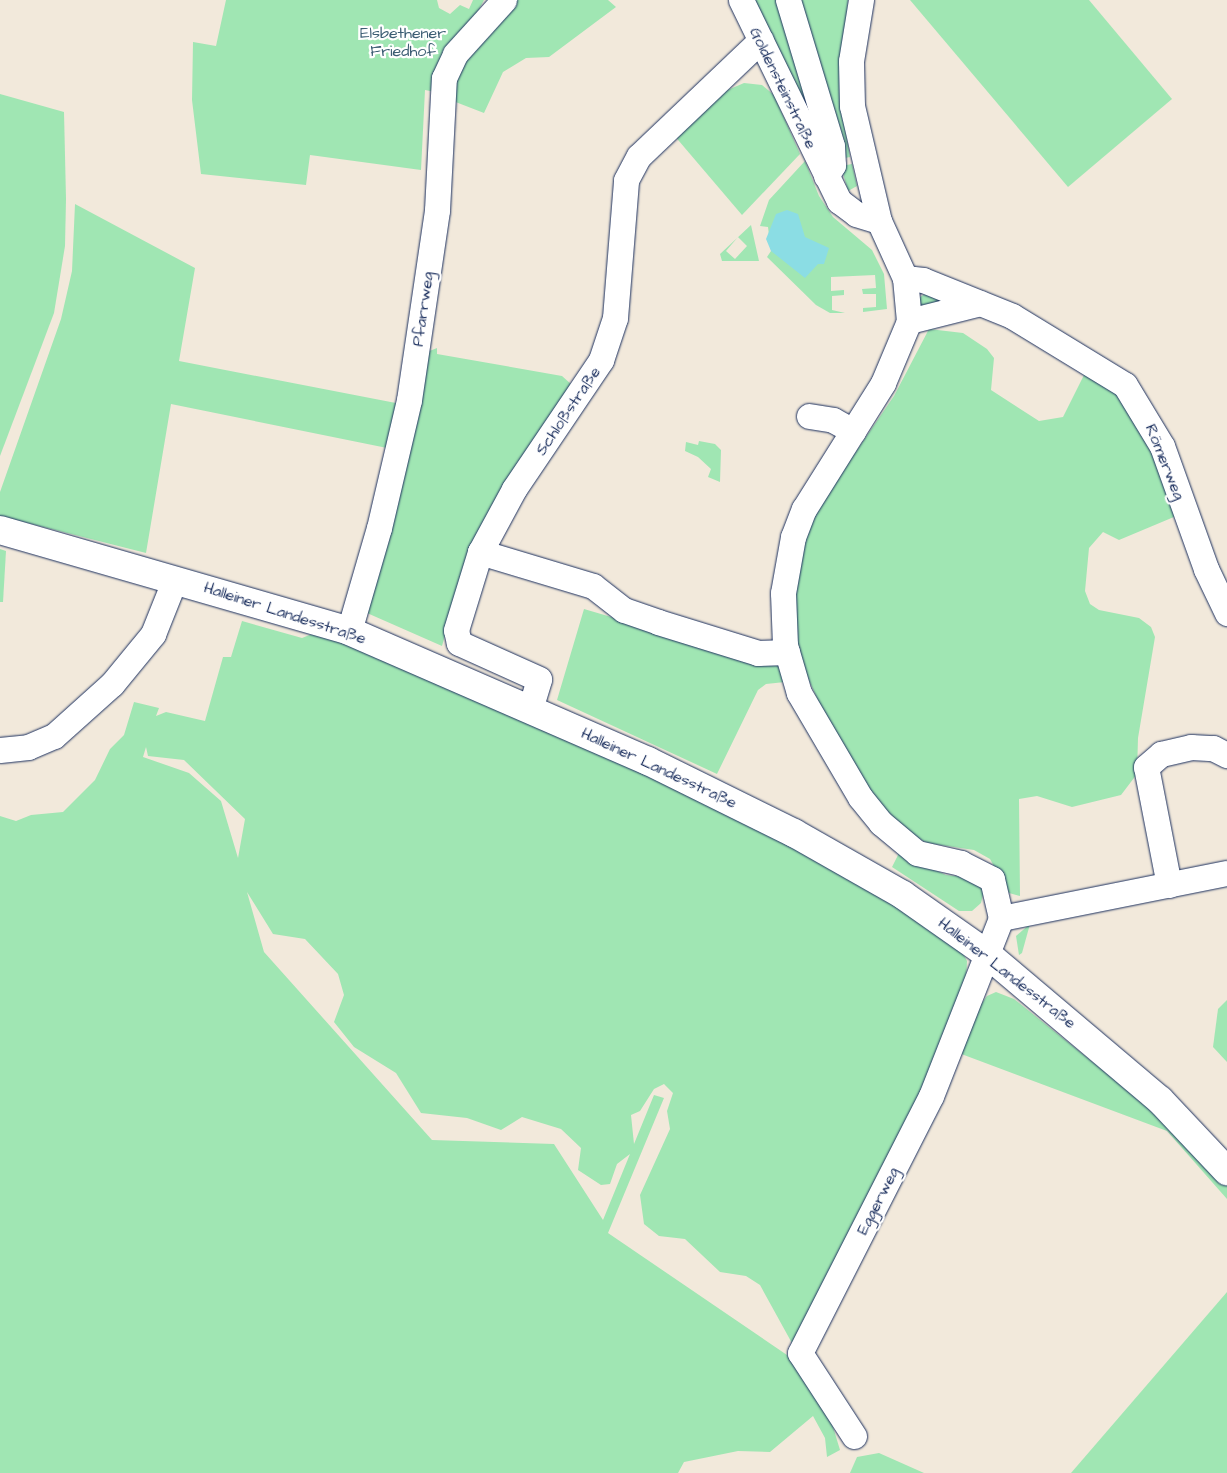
<!DOCTYPE html>
<html>
<head>
<meta charset="utf-8">
<style>
  body { margin:0 }
  #map { position:relative; width:1227px; height:1473px; overflow:hidden; background:#f2e9db; font-family:"Architects Daughter",sans-serif }
  div>[style] { position:absolute }
  .green>* { inset:0; background:#a0e6b3 }
  .water>* { inset:0; background:#8bdde4 }
  .roads { filter:drop-shadow(0 0 1px #1b2f5e) drop-shadow(0 0 1px #1b2f5e) }
  .minor>* { height:25px; margin:-12.5px; padding:0 12.5px; transform-origin:12.5px; border-radius:12.5px; background:#fff }
  .major>* { height:28px; margin:-14px; padding:0 14px; transform-origin:14px; border-radius:14px; background:#fff }
  span { translate:-50% -50%; white-space:nowrap; text-align:center; line-height:1.15; -webkit-text-stroke:4.5px #fff; paint-order:stroke }
  .park-label { font-size:16px; color:#3c5d73 }
  .street-label { font-size:16px; color:#1b2f5e }
</style>
</head>
<body>
<div id="map">
  <div class="green">
    <div style="clip-path:polygon(226px 0,437px 0,439px 8px,450px 14px,460px 5px,469px 9px,473px 0,484px 0,435px 92px,425px 90px,421px 170px,310px 155px,306px 185px,201px 174px,192px 100px,193px 42px,216px 46px)"></div>
    <div style="clip-path:polygon(510px 0,608px 0,616px 7px,549px 57px,526px 58px,503px 72px,484px 113px,453px 101px,450px 78px)"></div>
    <div style="clip-path:polygon(751px 0,782px 0,829px 152px)"></div>
    <div style="clip-path:polygon(793px 0,848px 0,840px 95px,850px 157px,840px 159px)"></div>
    <div style="clip-path:polygon(910px 0,1089px 0,1172px 99px,1068px 187px)"></div>
    <div style="clip-path:polygon(744px 83px,762px 85px,774px 95px,800px 154px,742px 215px,673px 134px,723px 92px)"></div>
    <div style="clip-path:polygon(0 94px,64px 112px,66px 199px,65px 246px,54px 313px,0 456px)"></div>
    <div style="clip-path:polygon(805px 161px,819px 196px,833px 217px,872px 250px,884px 274px,887px 309px,863px 312px,863px 308px,876px 307px,876px 294px,863px 294px,862px 289px,876px 288px,875px 275px,831px 277px,831px 291px,844px 290px,844px 295px,832px 296px,832px 310px,845px 313px,830px 313px,816px 305px,767px 257px,771px 251px,768px 227px,760px 226px,769px 200px)"></div>
    <div style="clip-path:polygon(852px 164px,857px 186px,848px 191px,841px 166px)"></div>
    <div style="clip-path:polygon(75px 204px,195px 268px,179px 361px,401px 404px,392px 449px,171px 404px,146px 553px,0 516px,0 492px,61px 319px,72px 271px)"></div>
    <div style="clip-path:polygon(evenodd,751px 225px,759px 261px,722px 261px,720px 254px,751px 225px,738px 237px,747px 246px,735px 259px,726px 251px,738px 237px)"></div>
    <div style="clip-path:polygon(926px 293px,952px 299px,920px 306px,919px 298px)"></div>
    <div style="clip-path:polygon(929px 329px,963px 333px,987px 349px,994px 358px,991px 390px,1039px 421px,1063px 417px,1087px 369px,1126px 395px,1181px 514px,1119px 540px,1103px 532px,1089px 548px,1085px 591px,1090px 604px,1099px 610px,1139px 618px,1151px 627px,1155px 637px,1138px 738px,1137px 774px,1121px 795px,1072px 807px,1037px 796px,1019px 799px,1020px 896px,1009px 893px,990px 859px,974px 850px,927px 843px,901px 829px,877px 803px,826px 718px,803px 667px,796px 638px,795px 583px,807px 531px,818px 507px,894px 396px)"></div>
    <div style="clip-path:polygon(437px 348px,437px 354px,562px 376px,571px 384px,454px 603px,442px 646px,367px 613px,427px 352px)"></div>
    <div style="clip-path:polygon(699px 441px,715px 444px,721px 450px,720px 482px,708px 477px,711px 469px,698px 457px,685px 451px,686px 442px,698px 445px)"></div>
    <div style="clip-path:polygon(0 549px,6px 551px,3px 602px,0 602px)"></div>
    <div style="clip-path:polygon(584px 609px,781px 667px,785px 682px,766px 684px,758px 690px,717px 774px,557px 700px)"></div>
    <div style="clip-path:polygon(evenodd,242px 621px,302px 638px,312px 634px,378px 654px,612px 755px,854px 876px,960px 948px,967px 961px,966px 981px,919px 1102px,793px 1345px,760px 1285px,746px 1276px,720px 1272px,685px 1239px,659px 1236px,644px 1224px,640px 1195px,670px 1129px,667px 1111px,673px 1093px,664px 1084px,654px 1089px,640px 1111px,631px 1115px,634px 1144px,654px 1095px,664px 1098px,608px 1233px,787px 1355px,830px 1417px,840px 1450px,827px 1457px,825px 1438px,813px 1416px,770px 1452px,738px 1451px,684px 1462px,678px 1473px,0 1473px,0 816px,16px 821px,31px 815px,63px 812px,95px 780px,110px 749px,124px 735px,134px 702px,159px 708px,156px 716px,166px 712px,205px 721px,223px 657px,231px 657px,242px 621px,146px 747px,148px 756px,184px 760px,245px 819px,238px 858px,221px 801px,189px 773px,143px 757px,146px 747px,242px 621px,247px 892px,273px 934px,305px 939px,338px 974px,344px 995px,334px 1022px,354px 1047px,396px 1073px,421px 1113px,467px 1118px,501px 1130px,522px 1117px,561px 1129px,581px 1148px,578px 1170px,601px 1185px,610px 1184px,617px 1164px,630px 1154px,603px 1220px,554px 1144px,432px 1140px,264px 952px,247px 892px)"></div>
    <div style="clip-path:polygon(899px 853px,946px 875px,975px 878px,984px 891px,981px 903px,972px 911px,959px 911px,892px 867px)"></div>
    <div style="clip-path:polygon(1030px 924px,1022px 953px,1019px 955px,1016px 936px)"></div>
    <div style="clip-path:polygon(996px 992px,1014px 999px,1165px 1120px,1227px 1186px,1227px 1199px,1167px 1131px,956px 1052px,974px 1014px,987px 996px)"></div>
    <div style="clip-path:polygon(1227px 1000px,1227px 1062px,1213px 1047px,1218px 1009px)"></div>
    <div style="clip-path:polygon(1227px 1292px,1227px 1473px,1071px 1473px)"></div>
    <div style="clip-path:polygon(879px 1453px,924px 1473px,850px 1473px,857px 1457px)"></div>
  </div>
  <div class="water">
    <div style="clip-path:polygon(787px 210px,798px 214px,805px 237px,829px 248px,824px 264px,818px 264px,805px 278px,771px 251px,766px 239px,776px 214px)"></div>
  </div>
  <div class="roads">
    <div class="minor">
      <div style="left:741px;top:0;width:224px;rotate:64deg"></div>
      <div style="left:839px;top:201px;width:21px;rotate:37deg"></div>
      <div style="left:856px;top:214px;width:24px;rotate:17deg"></div>
      <div style="left:788px;top:0;width:152px;rotate:73.2deg"></div>
      <div style="left:832px;top:146px;width:19px;rotate:87deg"></div>
      <div style="left:833px;top:165px;width:13px;rotate:122deg"></div>
      <div style="left:905px;top:278px;width:18px;rotate:6deg"></div>
      <div style="left:923px;top:280px;width:96px;rotate:22deg"></div>
      <div style="left:1012px;top:316px;width:132px;rotate:31.4deg"></div>
      <div style="left:1125px;top:385px;width:71px;rotate:58.8deg"></div>
      <div style="left:1162px;top:446px;width:131px;rotate:70.3deg"></div>
      <div style="left:1206px;top:569px;width:49px;rotate:64.5deg"></div>
      <div style="left:909px;top:321px;width:73px;rotate:-14.2deg"></div>
      <div style="left:809px;top:416px;width:24px;rotate:9deg"></div>
      <div style="left:833px;top:420px;width:23px;rotate:29deg"></div>
      <div style="left:480px;top:552px;width:118px;rotate:16.7deg"></div>
      <div style="left:593px;top:586px;width:39px;rotate:38deg"></div>
      <div style="left:624px;top:610px;width:36px;rotate:19deg"></div>
      <div style="left:658px;top:622px;width:105px;rotate:17.2deg"></div>
      <div style="left:758px;top:653px;width:29px;rotate:-2deg"></div>
      <div style="left:349px;top:631px;width:107px;rotate:-73.8deg"></div>
      <div style="left:379px;top:528px;width:131px;rotate:-76.8deg"></div>
      <div style="left:409px;top:400px;width:192px;rotate:-81.6deg"></div>
      <div style="left:437px;top:210px;width:132px;rotate:-87deg"></div>
      <div style="left:444px;top:78px;width:26px;rotate:-65deg"></div>
      <div style="left:455px;top:54px;width:73px;rotate:-47.8deg"></div>
      <div style="left:530px;top:709px;width:31px;rotate:-73deg"></div>
      <div style="left:539px;top:679px;width:88px;rotate:-155.8deg"></div>
      <div style="left:459px;top:643px;width:13px;rotate:-103deg"></div>
      <div style="left:456px;top:630px;width:82px;rotate:-72.9deg"></div>
      <div style="left:480px;top:552px;width:72px;rotate:-61.6deg"></div>
      <div style="left:514px;top:489px;width:156px;rotate:-56deg"></div>
      <div style="left:601px;top:360px;width:44px;rotate:-71.6deg"></div>
      <div style="left:615px;top:318px;width:138px;rotate:-85.4deg"></div>
      <div style="left:626px;top:180px;width:27px;rotate:-62deg"></div>
      <div style="left:639px;top:156px;width:168px;rotate:-43.6deg"></div>
      <div style="left:0;top:750px;width:28px;rotate:-6deg"></div>
      <div style="left:28px;top:747px;width:28px;rotate:-23deg"></div>
      <div style="left:54px;top:736px;width:78px;rotate:-41.9deg"></div>
      <div style="left:112px;top:684px;width:65px;rotate:-50.6deg"></div>
      <div style="left:153px;top:634px;width:59px;rotate:-68.2deg"></div>
      <div style="left:1169px;top:885px;width:120px;rotate:-101deg"></div>
      <div style="left:1146px;top:767px;width:20px;rotate:-41deg"></div>
      <div style="left:1161px;top:754px;width:31px;rotate:-13deg"></div>
      <div style="left:1191px;top:747px;width:22px;rotate:3deg"></div>
      <div style="left:1213px;top:748px;width:16px;rotate:27deg"></div>
      <div style="left:1001px;top:918px;width:230px;rotate:-11.3deg"></div>
      <div style="left:854px;top:1436px;width:99px;rotate:-123deg"></div>
      <div style="left:800px;top:1353px;width:288px;rotate:-63deg"></div>
      <div style="left:931px;top:1096px;width:191px;rotate:-68.5deg"></div>
      <div style="left:1001px;top:918px;width:40px;rotate:-103deg"></div>
      <div style="left:992px;top:879px;width:35px;rotate:-153deg"></div>
      <div style="left:961px;top:863px;width:45px;rotate:-167.2deg"></div>
      <div style="left:917px;top:853px;width:47px;rotate:-140.2deg"></div>
      <div style="left:881px;top:823px;width:33px;rotate:-129deg"></div>
      <div style="left:860px;top:797px;width:121px;rotate:-120.4deg"></div>
      <div style="left:799px;top:693px;width:50px;rotate:-106.3deg"></div>
      <div style="left:785px;top:645px;width:52px;rotate:-92.2deg"></div>
      <div style="left:783px;top:593px;width:57px;rotate:-79.9deg"></div>
      <div style="left:793px;top:537px;width:30px;rotate:-69deg"></div>
      <div style="left:804px;top:509px;width:149px;rotate:-57.9deg"></div>
      <div style="left:883px;top:383px;width:67px;rotate:-67.2deg"></div>
      <div style="left:909px;top:321px;width:43px;rotate:-95.3deg"></div>
      <div style="left:905px;top:278px;width:63px;rotate:-114.5deg"></div>
      <div style="left:879px;top:221px;width:118px;rotate:-103.2deg"></div>
      <div style="left:852px;top:106px;width:45px;rotate:-91.3deg"></div>
      <div style="left:851px;top:61px;width:62px;rotate:-80.7deg"></div>
    </div>
    <div class="major">
      <div style="left:0;top:530px;width:363px;rotate:16.1deg"></div>
      <div style="left:349px;top:631px;width:326px;rotate:23.5deg"></div>
      <div style="left:648px;top:761px;width:163px;rotate:26.3deg"></div>
      <div style="left:794px;top:833px;width:125px;rotate:29.6deg"></div>
      <div style="left:903px;top:895px;width:103px;rotate:35.1deg"></div>
      <div style="left:987px;top:954px;width:226px;rotate:40.2deg"></div>
      <div style="left:1160px;top:1100px;width:98px;rotate:46.7deg"></div>
    </div>
  </div>
  <div class="park-label">
    <span style="left:403px;top:42px">Elsbethener<br>Friedhof</span>
  </div>
  <div class="street-label">
    <span style="left:783px;top:88px;rotate:64deg">Goldensteinstraße</span>
    <span style="left:423px;top:309px;rotate:-82deg">Pfarrweg</span>
    <span style="left:568px;top:411px;rotate:-56deg">Schloßstraße</span>
    <span style="left:1165px;top:462px;rotate:68deg">Römerweg</span>
    <span style="left:285px;top:613px;rotate:18deg">Halleiner Landesstraße</span>
    <span style="left:659px;top:768px;rotate:25deg">Halleiner Landesstraße</span>
    <span style="left:1007px;top:973px;rotate:38deg">Halleiner Landesstraße</span>
    <span style="left:878px;top:1201px;rotate:-63deg">Eggerweg</span>
  </div>
</div>
</body>
</html>
